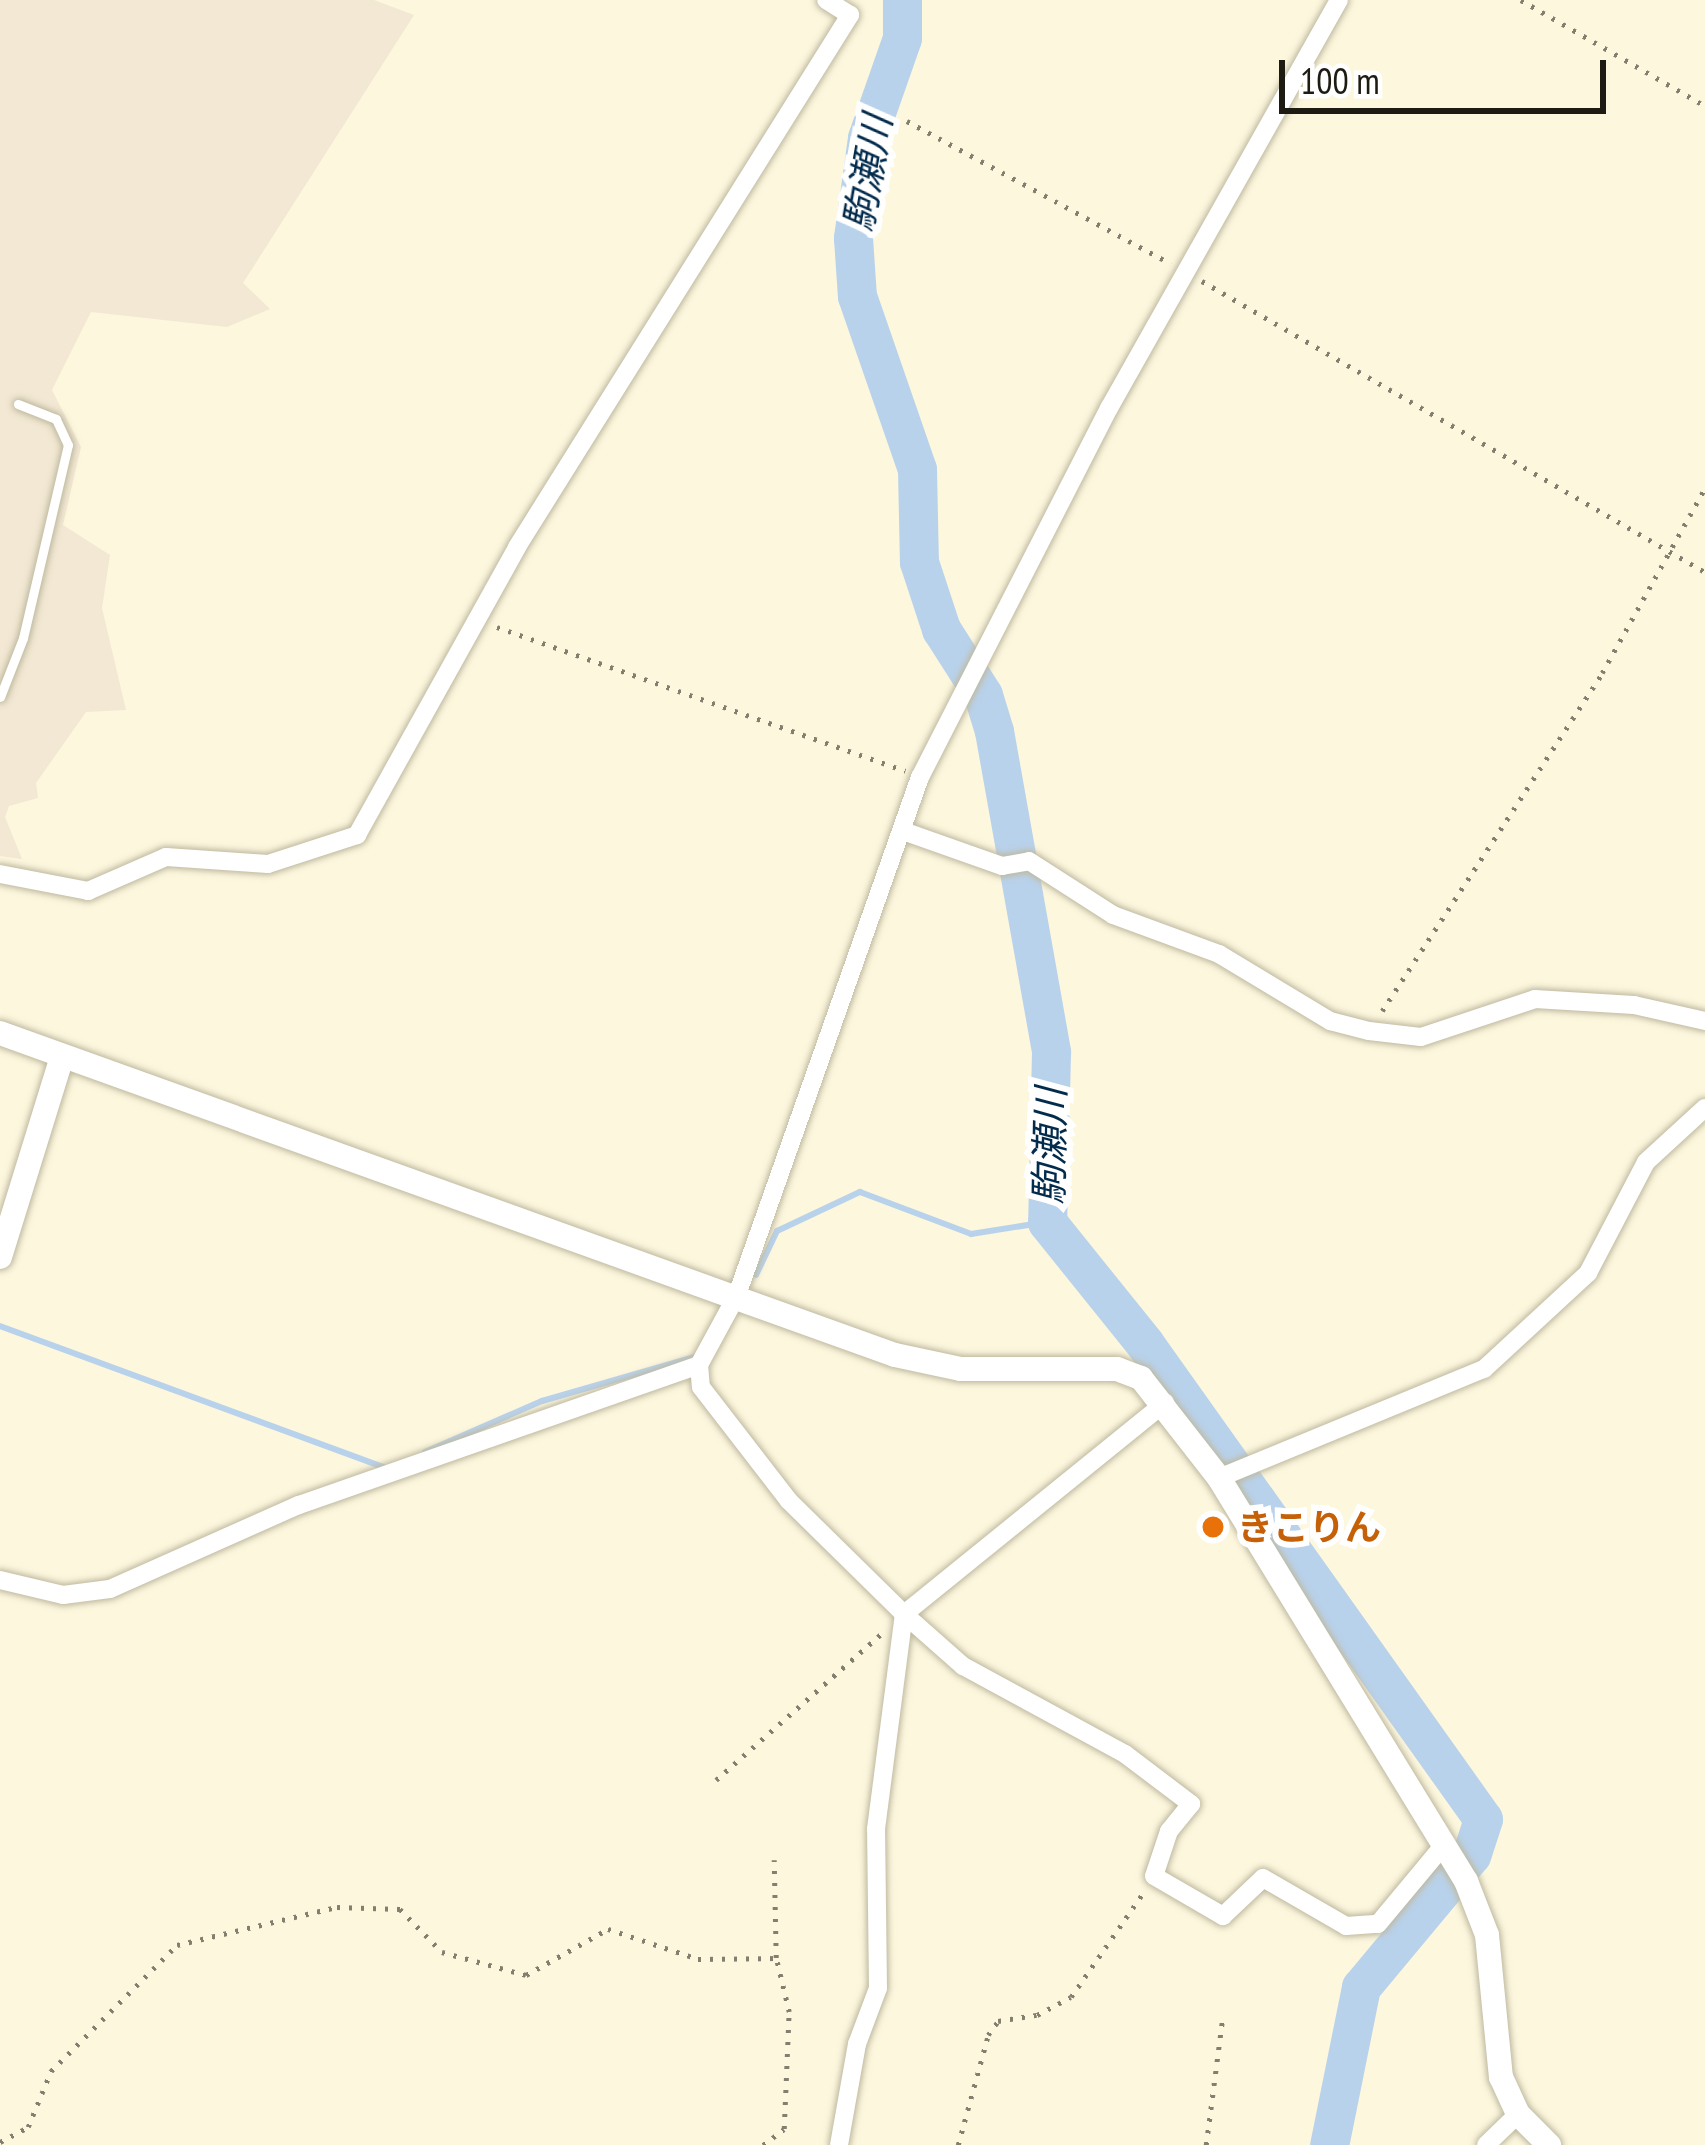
<!DOCTYPE html>
<html>
<head>
<meta charset="utf-8">
<style>
  body { margin:0 }
  #map { position:relative; width:1705px; height:2145px; overflow:hidden; background:#fdf7de; font-family:"PT Sans Narrow","Noto Sans JP",sans-serif }
  div>[style] { position:absolute }
  .industrial>* { inset:0; background:#f3e8d3 }
  .stream>* { height:6px; margin:-3px; padding:0 3px; transform-origin:3px; border-radius:3px; background:#b9d2eb }
  .river>* { height:39px; margin:-19.5px; padding:0 19.5px; transform-origin:19.5px; border-radius:19.5px; background:#b9d2eb }
  .path>* { height:4.5px; margin-top:-2.25px; transform-origin:0; background:repeating-linear-gradient(90deg,#837f6f 0 3px,transparent 0 12px) }
  .roads { filter:drop-shadow(0 0 3px #beb9a0) drop-shadow(0 0 3px #beb9a0) }
  .service>* { height:9px; margin:-4.5px; padding:0 4.5px; transform-origin:4.5px; border-radius:4.5px; background:#fff }
  .minor>* { height:18px; margin:-9px; padding:0 9px; transform-origin:9px; border-radius:9px; background:#fff }
  .tertiary>* { height:24px; margin:-12px; padding:0 12px; transform-origin:12px; border-radius:12px; background:#fff }
  .dots>* { width:33px; height:33px; translate:-50% -50%; box-sizing:border-box; border:6px solid #fff; border-radius:50% }
  span { translate:-50% -50%; white-space:nowrap; text-align:center; line-height:1.15; -webkit-text-stroke:12px #fff; paint-order:stroke }
  .food-label { font-size:36px; color:#c56008; font-weight:700 }
  .left { translate:0 -50%; text-align:left }
  .water-label { font-size:39px; color:#022b4c; font-style:italic }
  .scale { position:absolute; left:1279px; top:60px; width:327px; height:54px; box-sizing:border-box; border:6px solid #1d1b12; border-top:0; padding-left:15px; font-size:36px; line-height:42px; white-space:nowrap; color:#1d1b12; -webkit-text-stroke:9px #fff; paint-order:stroke }
</style>
</head>
<body>
<div id="map">
  <div class="industrial">
    <div style="clip-path:polygon(0 0,374px 0,414px 15px,243px 283px,270px 309px,227px 327px,91px 312px,52px 390px,81px 447px,63px 525px,110px 555px,102px 608px,126px 710px,86px 712px,36px 783px,38px 798px,9px 806px,5px 817px,22px 859px,0 856px)"></div>
  </div>
  <div class="stream">
    <div style="left:756px;top:1275px;width:49px;rotate:-64.5deg"></div>
    <div style="left:777px;top:1231px;width:92px;rotate:-25.2deg"></div>
    <div style="left:860px;top:1192px;width:119px;rotate:20.7deg"></div>
    <div style="left:971px;top:1234px;width:77px;rotate:-9deg"></div>
    <div style="left:0;top:1326px;width:410px;rotate:20.2deg"></div>
    <div style="left:425px;top:1452px;width:128px;rotate:-23.6deg"></div>
    <div style="left:542px;top:1401px;width:158px;rotate:-16.1deg"></div>
  </div>
  <div class="river">
    <div style="left:902px;top:0;width:38px;rotate:90deg"></div>
    <div style="left:902px;top:38px;width:106px;rotate:109.3deg"></div>
    <div style="left:867px;top:138px;width:101px;rotate:98deg"></div>
    <div style="left:853px;top:238px;width:58px;rotate:86.1deg"></div>
    <div style="left:857px;top:296px;width:183px;rotate:70.9deg"></div>
    <div style="left:917px;top:469px;width:93px;rotate:88.8deg"></div>
    <div style="left:919px;top:562px;width:71px;rotate:71.8deg"></div>
    <div style="left:941px;top:629px;width:78px;rotate:57.5deg"></div>
    <div style="left:983px;top:695px;width:38px;rotate:73deg"></div>
    <div style="left:994px;top:731px;width:326px;rotate:79.9deg"></div>
    <div style="left:1051px;top:1052px;width:170px;rotate:91.3deg"></div>
    <div style="left:1047px;top:1222px;width:156px;rotate:51.2deg"></div>
    <div style="left:1145px;top:1344px;width:583px;rotate:54.57deg"></div>
    <div style="left:1483px;top:1819px;width:38px;rotate:108deg"></div>
    <div style="left:1471px;top:1855px;width:172px;rotate:129.8deg"></div>
    <div style="left:1361px;top:1987px;width:161px;rotate:101.4deg"></div>
  </div>
  <div class="path">
    <div style="left:1521px;top:0;width:212px;rotate:29.9deg"></div>
    <div style="left:907px;top:121px;width:300px;rotate:28.4deg"></div>
    <div style="left:1202px;top:281px;width:581px;rotate:30.05deg"></div>
    <div style="left:497px;top:627px;width:433px;rotate:19.4deg"></div>
    <div style="left:1382px;top:1011px;width:403px;rotate:-56.9deg"></div>
    <div style="left:1602px;top:673px;width:212px;rotate:-60.9deg"></div>
    <div style="left:716px;top:1780px;width:222px;rotate:-41.5deg"></div>
    <div style="left:0;top:2142px;width:32px;rotate:-28deg"></div>
    <div style="left:28px;top:2127px;width:61px;rotate:-67.7deg"></div>
    <div style="left:51px;top:2071px;width:178px;rotate:-45deg"></div>
    <div style="left:177px;top:1945px;width:164px;rotate:-13.4deg"></div>
    <div style="left:337px;top:1907px;width:63px;rotate:1.8deg"></div>
    <div style="left:400px;top:1909px;width:60px;rotate:45.7deg"></div>
    <div style="left:442px;top:1952px;width:87px;rotate:15.3deg"></div>
    <div style="left:526px;top:1975px;width:94px;rotate:-29.3deg"></div>
    <div style="left:608px;top:1929px;width:95px;rotate:18.4deg"></div>
    <div style="left:698px;top:1959px;width:78px;rotate:-0.7deg"></div>
    <div style="left:763px;top:2145px;width:26px;rotate:-37deg"></div>
    <div style="left:784px;top:2129px;width:117px;rotate:-87.6deg"></div>
    <div style="left:789px;top:2012px;width:56px;rotate:-103.5deg"></div>
    <div style="left:776px;top:1958px;width:98px;rotate:-91.2deg"></div>
    <div style="left:958px;top:2145px;width:114px;rotate:-74.7deg"></div>
    <div style="left:988px;top:2035px;width:17px;rotate:-54deg"></div>
    <div style="left:998px;top:2021px;width:39px;rotate:-9deg"></div>
    <div style="left:1037px;top:2015px;width:38px;rotate:-28deg"></div>
    <div style="left:1071px;top:1997px;width:126px;rotate:-55.3deg"></div>
    <div style="left:1206px;top:2145px;width:125px;rotate:-82.6deg"></div>
  </div>
  <div class="roads">
    <div class="service">
      <div style="left:0;top:697px;width:63px;rotate:-68.7deg"></div>
      <div style="left:23px;top:638px;width:198px;rotate:-76.9deg"></div>
      <div style="left:68px;top:445px;width:29px;rotate:-115deg"></div>
      <div style="left:56px;top:419px;width:41px;rotate:-158.5deg"></div>
    </div>
    <div class="minor">
      <div style="left:1339px;top:0;width:468px;rotate:119.4deg"></div>
      <div style="left:1109px;top:408px;width:415px;rotate:117.1deg"></div>
      <div style="left:920px;top:777px;width:549px;rotate:109.46deg"></div>
      <div style="left:737px;top:1295px;width:80px;rotate:118.5deg"></div>
      <div style="left:699px;top:1365px;width:22px;rotate:85deg"></div>
      <div style="left:701px;top:1387px;width:144px;rotate:52.3deg"></div>
      <div style="left:789px;top:1501px;width:161px;rotate:44.5deg"></div>
      <div style="left:904px;top:1614px;width:79px;rotate:41.4deg"></div>
      <div style="left:963px;top:1666px;width:184px;rotate:28.5deg"></div>
      <div style="left:1125px;top:1754px;width:83px;rotate:37.1deg"></div>
      <div style="left:1191px;top:1804px;width:35px;rotate:129deg"></div>
      <div style="left:1169px;top:1831px;width:47px;rotate:108.4deg"></div>
      <div style="left:1154px;top:1876px;width:80px;rotate:30.1deg"></div>
      <div style="left:1223px;top:1916px;width:55px;rotate:-43.5deg"></div>
      <div style="left:1263px;top:1878px;width:96px;rotate:30deg"></div>
      <div style="left:1346px;top:1926px;width:32px;rotate:-4deg"></div>
      <div style="left:1378px;top:1924px;width:102px;rotate:-50.2deg"></div>
      <div style="left:903px;top:831px;width:105px;rotate:19.5deg"></div>
      <div style="left:1002px;top:866px;width:27px;rotate:-10deg"></div>
      <div style="left:1029px;top:861px;width:100px;rotate:32.7deg"></div>
      <div style="left:1113px;top:915px;width:113px;rotate:20.2deg"></div>
      <div style="left:1219px;top:954px;width:130px;rotate:31.1deg"></div>
      <div style="left:1330px;top:1021px;width:40px;rotate:14.4deg"></div>
      <div style="left:1369px;top:1031px;width:52px;rotate:6.6deg"></div>
      <div style="left:1421px;top:1037px;width:120px;rotate:-18.4deg"></div>
      <div style="left:1535px;top:999px;width:99px;rotate:3.5deg"></div>
      <div style="left:1634px;top:1005px;width:73px;rotate:12.7deg"></div>
      <div style="left:0;top:874px;width:90px;rotate:10.9deg"></div>
      <div style="left:88px;top:891px;width:85px;rotate:-23.6deg"></div>
      <div style="left:166px;top:857px;width:102px;rotate:3.9deg"></div>
      <div style="left:268px;top:864px;width:94px;rotate:-18deg"></div>
      <div style="left:357px;top:835px;width:329px;rotate:-60.9deg"></div>
      <div style="left:517px;top:547px;width:628px;rotate:-57.96deg"></div>
      <div style="left:850px;top:15px;width:28px;rotate:-148deg"></div>
      <div style="left:1219px;top:1478px;width:287px;rotate:-22.4deg"></div>
      <div style="left:1484px;top:1369px;width:142px;rotate:-42.7deg"></div>
      <div style="left:1588px;top:1273px;width:125px;rotate:-62.4deg"></div>
      <div style="left:1646px;top:1162px;width:80px;rotate:-42.5deg"></div>
      <div style="left:0;top:1580px;width:65px;rotate:13.4deg"></div>
      <div style="left:63px;top:1595px;width:47px;rotate:-7.3deg"></div>
      <div style="left:110px;top:1589px;width:207px;rotate:-24deg"></div>
      <div style="left:299px;top:1505px;width:424px;rotate:-19.3deg"></div>
      <div style="left:839px;top:2145px;width:103px;rotate:-79.9deg"></div>
      <div style="left:857px;top:2044px;width:60px;rotate:-69.4deg"></div>
      <div style="left:878px;top:1988px;width:159px;rotate:-90.7deg"></div>
      <div style="left:876px;top:1829px;width:217px;rotate:-82.6deg"></div>
      <div style="left:904px;top:1614px;width:336px;rotate:-39deg"></div>
      <div style="left:1486px;top:2145px;width:45px;rotate:-44.1deg"></div>
    </div>
    <div class="tertiary">
      <div style="left:0;top:1033px;width:951px;rotate:19.79deg"></div>
      <div style="left:895px;top:1355px;width:67px;rotate:12deg"></div>
      <div style="left:961px;top:1369px;width:156px"></div>
      <div style="left:1117px;top:1369px;width:26px;rotate:21deg"></div>
      <div style="left:1141px;top:1378px;width:127px;rotate:52deg"></div>
      <div style="left:1219px;top:1478px;width:473px;rotate:58.5deg"></div>
      <div style="left:1466px;top:1881px;width:58px;rotate:68.7deg"></div>
      <div style="left:1487px;top:1935px;width:143px;rotate:84.4deg"></div>
      <div style="left:1501px;top:2077px;width:41px;rotate:65.3deg"></div>
      <div style="left:1518px;top:2114px;width:44px;rotate:45deg"></div>
      <div style="left:0;top:1257px;width:209px;rotate:-72.8deg"></div>
    </div>
  </div>
  <div class="dots">
    <div style="left:1213px;top:1527px;background:#e8710a"></div>
  </div>
  <div class="food-label">
    <span class="left" style="left:1237px;top:1527px">きこりん</span>
  </div>
  <div class="water-label">
    <span style="left:868px;top:173px;rotate:-80deg">駒瀬川</span>
    <span style="left:1050px;top:1146px;rotate:-89deg">駒瀬川</span>
  </div>
  <div class="scale">100 m</div>
</div>
</body>
</html>
